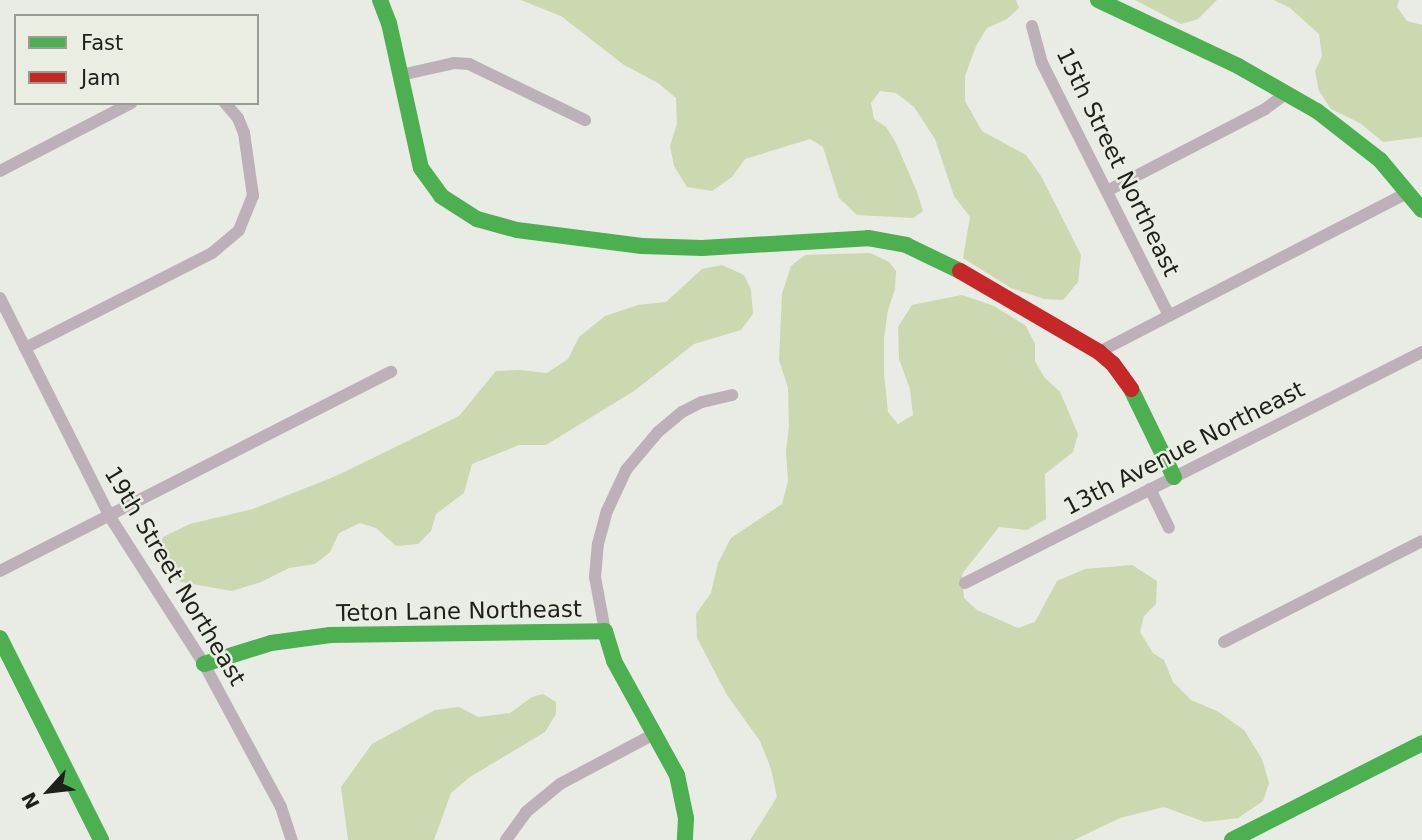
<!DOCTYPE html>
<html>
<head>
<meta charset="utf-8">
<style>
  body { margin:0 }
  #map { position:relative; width:1422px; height:840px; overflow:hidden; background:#e9ebe5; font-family:"DejaVu Sans",sans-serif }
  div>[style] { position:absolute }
  .forest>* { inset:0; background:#cbd8b0 }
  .street>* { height:12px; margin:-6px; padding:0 6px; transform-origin:6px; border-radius:6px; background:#beb0b8 }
  .fast>* { height:16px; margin:-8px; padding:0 8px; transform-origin:8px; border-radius:8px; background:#4caf50 }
  .jam>* { height:16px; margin:-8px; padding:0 8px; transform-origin:8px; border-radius:8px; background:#c62828 }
  span { translate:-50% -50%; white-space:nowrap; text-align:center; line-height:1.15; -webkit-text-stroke:5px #eaeee2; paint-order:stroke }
  .street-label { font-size:23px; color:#1e201c }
  .legend { position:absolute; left:14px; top:14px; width:245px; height:91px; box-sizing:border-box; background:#eaeee2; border:2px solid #989c93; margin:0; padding:9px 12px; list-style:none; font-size:21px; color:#1e201c }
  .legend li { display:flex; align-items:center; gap:14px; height:35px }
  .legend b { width:35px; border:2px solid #989c93 }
  .north { position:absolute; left:14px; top:756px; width:70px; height:70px; -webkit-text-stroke:5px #eaeee2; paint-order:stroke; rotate:243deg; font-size:19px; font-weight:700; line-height:28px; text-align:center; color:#1e201c }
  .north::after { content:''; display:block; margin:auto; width:24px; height:32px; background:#1e201c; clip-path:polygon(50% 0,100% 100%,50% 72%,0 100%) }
</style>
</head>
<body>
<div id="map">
  <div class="forest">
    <div style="clip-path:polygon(521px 0,1016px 0,1019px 8px,1007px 19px,987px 28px,976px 46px,965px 76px,965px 101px,982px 131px,1026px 155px,1041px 176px,1081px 255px,1078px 282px,1063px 300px,1044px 299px,1011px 288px,963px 258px,970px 217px,954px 196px,935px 139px,914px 107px,896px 93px,880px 91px,871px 103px,874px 119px,886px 127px,896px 143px,917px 192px,923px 211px,913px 218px,857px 215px,839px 198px,823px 147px,810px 139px,745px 159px,732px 177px,712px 191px,687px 187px,674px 166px,670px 146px,677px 124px,676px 98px,658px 83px,624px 65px,561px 16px)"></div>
    <div style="clip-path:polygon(1135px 0,1217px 0,1198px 19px,1181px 24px)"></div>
    <div style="clip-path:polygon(1274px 0,1399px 0,1397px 7px,1407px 21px,1422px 25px,1422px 137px,1383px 142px,1360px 123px,1331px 109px,1319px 91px,1315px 71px,1322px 56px,1319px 34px,1290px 8px)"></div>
    <div style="clip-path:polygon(870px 253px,889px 262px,896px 271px,895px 289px,888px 310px,884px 338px,884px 373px,888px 412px,898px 424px,913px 415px,910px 389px,899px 359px,898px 327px,912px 305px,962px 295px,994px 306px,1026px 326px,1035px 344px,1035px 361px,1044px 377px,1060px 392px,1078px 434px,1073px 452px,1045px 474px,1046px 519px,1027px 530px,999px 527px,962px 574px,964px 598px,977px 610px,1018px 628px,1035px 622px,1057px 581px,1085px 569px,1132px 565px,1157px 581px,1156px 604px,1144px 616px,1140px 632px,1153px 653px,1164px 660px,1173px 682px,1191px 700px,1217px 711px,1244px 730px,1262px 759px,1269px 783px,1263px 801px,1238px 818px,1205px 822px,1164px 807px,1120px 818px,1074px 840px,750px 840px,777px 797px,771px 769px,760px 741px,727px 695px,697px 638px,696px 614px,711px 593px,718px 563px,731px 538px,782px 504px,788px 481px,786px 451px,789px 426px,788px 388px,779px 360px,782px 294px,791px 266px,805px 255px)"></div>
    <div style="clip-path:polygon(722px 265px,744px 275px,751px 290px,753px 314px,741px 330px,694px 344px,634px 391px,546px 445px,519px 445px,472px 464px,464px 493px,436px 514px,431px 531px,418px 544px,396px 546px,376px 528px,360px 523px,339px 533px,330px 552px,315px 564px,289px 568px,261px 582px,232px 591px,181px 582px,167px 575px,158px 551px,163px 537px,190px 524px,253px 509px,336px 476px,459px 416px,496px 371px,519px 370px,547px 373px,568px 359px,579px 337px,605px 316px,638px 305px,666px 302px,702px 269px)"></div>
    <div style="clip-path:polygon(543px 694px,556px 702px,556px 714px,545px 732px,470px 777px,451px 793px,434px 840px,348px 840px,341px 787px,372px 744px,435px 710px,459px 707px,478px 717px,510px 713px,532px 697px)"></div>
  </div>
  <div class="street">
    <div style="left:1032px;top:26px;width:38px;rotate:75deg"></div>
    <div style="left:1042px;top:63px;width:283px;rotate:63.3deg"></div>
    <div style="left:401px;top:75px;width:54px;rotate:-12.8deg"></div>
    <div style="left:454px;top:63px;width:15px;rotate:4deg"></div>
    <div style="left:469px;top:64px;width:129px;rotate:25.8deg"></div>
    <div style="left:0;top:171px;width:148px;rotate:-27.4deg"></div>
    <div style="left:1107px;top:191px;width:178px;rotate:-27.4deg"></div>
    <div style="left:1265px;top:109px;width:27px;rotate:-36deg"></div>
    <div style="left:0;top:298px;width:245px;rotate:63.3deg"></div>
    <div style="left:110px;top:517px;width:174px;rotate:57.4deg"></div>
    <div style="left:204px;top:664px;width:162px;rotate:61.7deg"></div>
    <div style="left:281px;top:807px;width:35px;rotate:72deg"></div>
    <div style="left:25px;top:348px;width:210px;rotate:-26.9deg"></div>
    <div style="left:212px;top:253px;width:35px;rotate:-40deg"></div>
    <div style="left:239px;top:230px;width:37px;rotate:-68deg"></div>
    <div style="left:253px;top:196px;width:64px;rotate:-98.1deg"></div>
    <div style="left:244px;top:133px;width:16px;rotate:-112deg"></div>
    <div style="left:238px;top:118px;width:20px;rotate:-131deg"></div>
    <div style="left:1099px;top:352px;width:349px;rotate:-27.3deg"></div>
    <div style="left:1150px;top:489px;width:43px;rotate:64deg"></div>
    <div style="left:0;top:571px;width:439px;rotate:-27deg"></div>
    <div style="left:965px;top:583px;width:512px;rotate:-26.82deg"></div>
    <div style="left:605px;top:631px;width:55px;rotate:-100.5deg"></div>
    <div style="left:595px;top:577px;width:33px;rotate:-85deg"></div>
    <div style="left:598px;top:544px;width:34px;rotate:-75deg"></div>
    <div style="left:607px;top:511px;width:45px;rotate:-65.1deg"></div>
    <div style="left:626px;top:470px;width:50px;rotate:-49.9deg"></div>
    <div style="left:658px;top:432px;width:31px;rotate:-40deg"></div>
    <div style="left:682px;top:412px;width:22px;rotate:-27deg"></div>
    <div style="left:702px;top:402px;width:31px;rotate:-13deg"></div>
    <div style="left:1224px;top:642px;width:222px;rotate:-27deg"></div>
    <div style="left:506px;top:840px;width:34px;rotate:-54deg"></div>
    <div style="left:526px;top:812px;width:44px;rotate:-39.5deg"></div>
    <div style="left:560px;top:784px;width:106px;rotate:-28deg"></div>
  </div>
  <div class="fast">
    <div style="left:380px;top:0;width:25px;rotate:69deg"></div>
    <div style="left:389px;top:23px;width:148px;rotate:77.6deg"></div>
    <div style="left:421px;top:168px;width:34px;rotate:54deg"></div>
    <div style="left:441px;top:196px;width:43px;rotate:32.6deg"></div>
    <div style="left:477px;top:219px;width:41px;rotate:15.4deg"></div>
    <div style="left:517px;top:230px;width:126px;rotate:7.3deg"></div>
    <div style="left:642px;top:246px;width:60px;rotate:1.9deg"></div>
    <div style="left:702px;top:248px;width:166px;rotate:-3.4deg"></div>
    <div style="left:868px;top:238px;width:39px;rotate:10deg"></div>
    <div style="left:906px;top:245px;width:60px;rotate:25.7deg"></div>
    <div style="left:1098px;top:0;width:155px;rotate:25.2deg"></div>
    <div style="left:1238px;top:66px;width:91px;rotate:29.7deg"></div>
    <div style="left:1317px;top:111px;width:80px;rotate:37.9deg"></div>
    <div style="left:1380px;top:160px;width:65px;rotate:50deg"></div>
    <div style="left:1131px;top:389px;width:98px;rotate:64deg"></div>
    <div style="left:0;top:638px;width:226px;rotate:63.4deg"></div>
    <div style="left:204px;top:664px;width:70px;rotate:-17.4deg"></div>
    <div style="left:271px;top:643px;width:60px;rotate:-7.7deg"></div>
    <div style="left:330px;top:635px;width:275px;rotate:-0.8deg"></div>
    <div style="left:605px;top:631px;width:31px;rotate:73deg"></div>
    <div style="left:614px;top:661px;width:130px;rotate:61.1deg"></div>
    <div style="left:677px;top:775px;width:44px;rotate:78.2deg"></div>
    <div style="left:686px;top:818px;width:22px;rotate:93deg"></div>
    <div style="left:1232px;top:840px;width:213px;rotate:-27deg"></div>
  </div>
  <div class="jam">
    <div style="left:960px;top:271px;width:161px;rotate:30.2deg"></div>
    <div style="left:1099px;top:352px;width:18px;rotate:41deg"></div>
    <div style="left:1113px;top:364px;width:31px;rotate:54deg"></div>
  </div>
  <div class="street-label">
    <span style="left:1118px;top:162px;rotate:64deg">15th Street Northeast</span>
    <span style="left:1184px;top:448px;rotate:-27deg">13th Avenue Northeast</span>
    <span style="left:175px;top:576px;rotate:59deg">19th Street Northeast</span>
    <span style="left:459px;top:611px;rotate:-1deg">Teton Lane Northeast</span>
  </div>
  <ul class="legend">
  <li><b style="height:9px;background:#4caf50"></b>Fast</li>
  <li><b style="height:9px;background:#c62828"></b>Jam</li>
  </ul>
  <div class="north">N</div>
</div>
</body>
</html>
